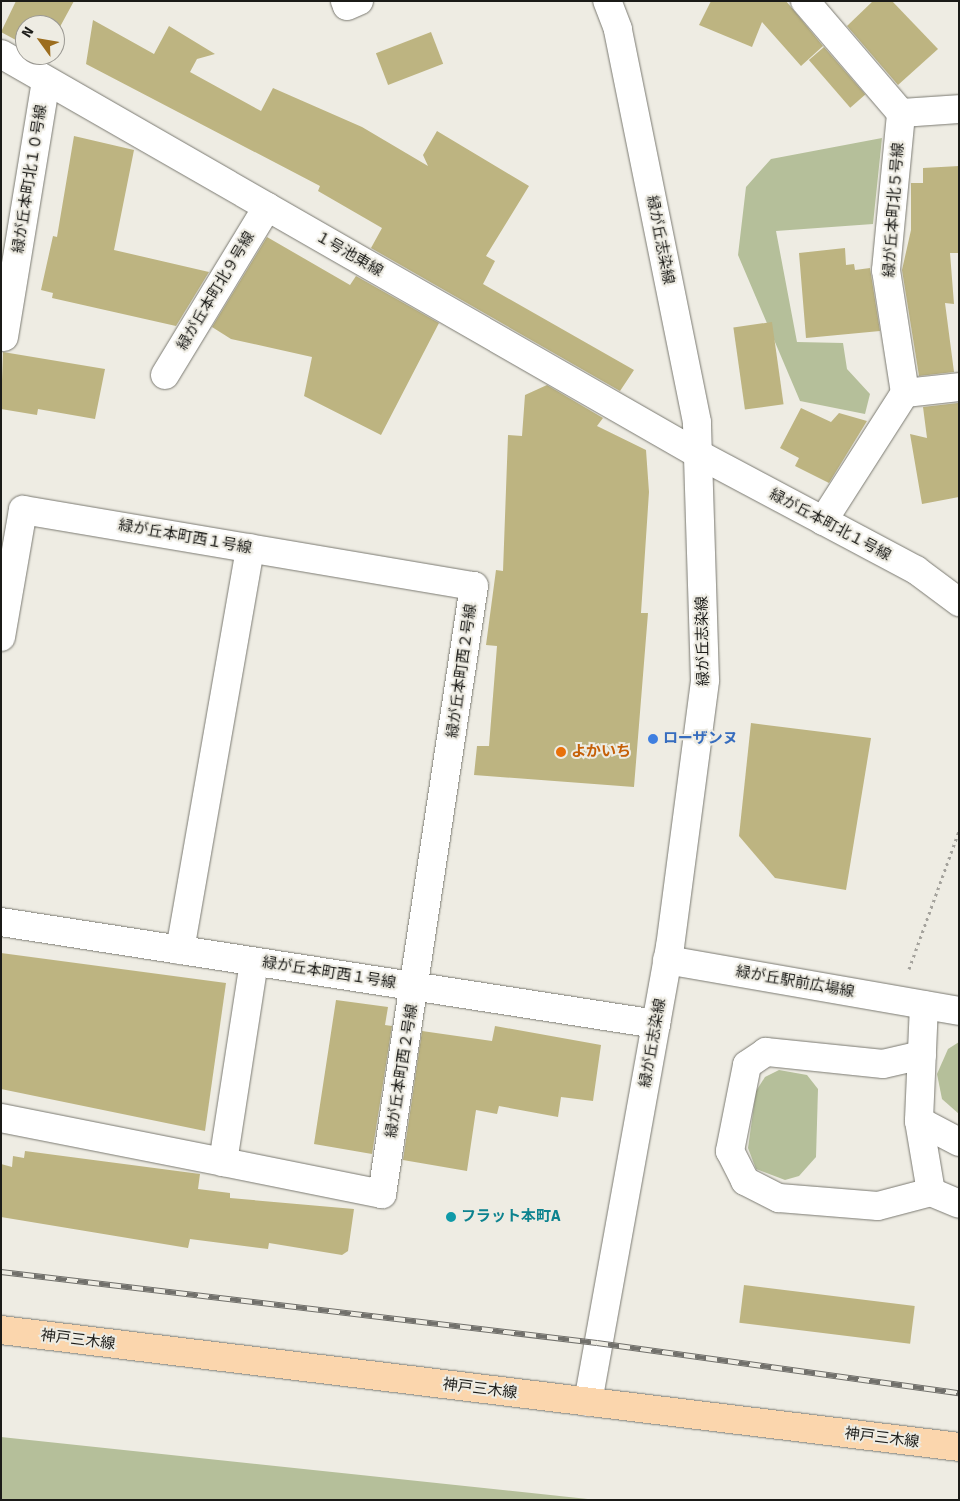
<!DOCTYPE html>
<html>
<head>
<meta charset="utf-8">
<style>
  body { margin:0 }
  #map { position:relative; width:960px; height:1501px; overflow:hidden; background:#eeece3; font-family:Signika,"Noto Sans JP",sans-serif }
  div>[style] { position:absolute }
  .green>* { inset:0; background:#b5bf9a }
  .building>* { inset:0; background:#bdb481; transform-origin:0 0 }
  .path>* { height:3px; margin-top:-1.5px; transform-origin:0; background:repeating-linear-gradient(90deg,#a4a29c 0 2.5px,transparent 0 6.5px) }
  .roads { filter:drop-shadow(0 0 1px #7b7a72) drop-shadow(0 0 1px #7b7a72) }
  .minor>* { height:28px; margin:-14px; padding:0 14px; transform-origin:14px; border-radius:14px; background:#fff }
  .major>* { height:28px; margin:-14px; padding:0 14px; transform-origin:14px; border-radius:14px; background:#fbd6ad }
  .rail>* { height:5.5px; margin-top:-2.75px; transform-origin:0; background:repeating-linear-gradient(90deg,#eeece3 0 11px,#71706b 0 22px); box-sizing:border-box; border-block:1px solid #71706b }
  .dots>* { width:14px; height:14px; translate:-50% -50%; box-sizing:border-box; border:2px solid #eeece3; border-radius:50% }
  span { translate:-50% -50%; white-space:nowrap; text-align:center; line-height:1.15; -webkit-text-stroke:4px #eeece3; paint-order:stroke }
  .street-label { font-size:15px; color:#1b1b18 }
  .shop-label { font-size:15px; color:#366cbe; font-weight:700 }
  .left { translate:0 -50%; text-align:left }
  .food-label { font-size:15px; color:#c56008; font-weight:700 }
  .culture-label { font-size:15px; color:#0d838f; font-weight:700 }
  .frame { position:absolute; inset:0; border:2px solid #1b1b18; pointer-events:none }
  .north { position:absolute; left:15px; top:15px; width:50px; height:50px; box-sizing:border-box; background:#eeece3; border:1px solid #9a9892; border-radius:50%; rotate:302deg; font-size:14px; font-weight:700; line-height:20px; text-align:center; color:#1b1b18 }
  .north::after { content:''; display:block; margin:auto; width:18px; height:22px; background:#9c6d1e; clip-path:polygon(50% 0,100% 100%,50% 72%,0 100%) }
</style>
</head>
<body>
<div id="map">
  <div class="green">
    <div style="clip-path:polygon(882px 138px,873px 224px,776px 231px,797px 342px,843px 343px,847px 369px,870px 394px,865px 414px,800px 401px,738px 255px,746px 187px,771px 159px)"></div>
    <div style="clip-path:polygon(959px 1042px,959px 1114px,942px 1099px,937px 1074px,948px 1049px)"></div>
    <div style="clip-path:polygon(779px 1070px,807px 1075px,818px 1089px,816px 1157px,799px 1176px,785px 1180px,756px 1169px,748px 1148px,756px 1091px,765px 1077px)"></div>
    <div style="clip-path:polygon(1px 1437px,597px 1500px,1px 1500px)"></div>
  </div>
  <div class="building">
    <div style="clip-path:polygon(16px 1px,74px 1px,55px 36px,55px 25px,25px 25px,25px 45px,1px 32px)"></div>
    <div style="clip-path:polygon(711px 1px,786px 1px,823px 46px,801px 66px,762px 22px,752px 47px,699px 25px)"></div>
    <div style="clip-path:polygon(873px 1px,892px 1px,938px 49px,898px 85px,847px 26px)"></div>
    <div style="clip-path:polygon(93px 20px,154px 54px,169px 26px,215px 54px,197px 59px,190px 72px,261px 111px,273px 88px,362px 127px,428px 166px,423px 155px,437px 131px,529px 186px,486px 256px,495px 261px,483px 284px,634px 370px,620px 391px,371px 248px,382px 228px,318px 191px,320px 186px,86px 64px)"></div>
    <div style="left:431px;top:32px;width:34px;height:59px;rotate:69deg"></div>
    <div style="left:824px;top:47px;width:63px;height:20px;rotate:49deg"></div>
    <div style="clip-path:polygon(74px 136px,134px 150px,114px 250px,209px 272px,176px 326px,52px 298px,53px 293px,41px 290px,53px 236px,57px 237px)"></div>
    <div style="clip-path:polygon(959px 166px,959px 253px,950px 253px,954px 304px,945px 303px,954px 372px,919px 376px,902px 270px,911px 230px,911px 183px,923px 183px,923px 168px)"></div>
    <div style="clip-path:polygon(267px 237px,350px 285px,356px 276px,439px 323px,381px 435px,304px 396px,312px 357px,231px 339px,212px 327px)"></div>
    <div style="clip-path:polygon(845px 248px,846px 265px,854px 264px,855px 270px,870px 268px,880px 331px,806px 338px,799px 253px)"></div>
    <div style="left:772px;top:322px;width:83px;height:39px;rotate:82deg"></div>
    <div style="clip-path:polygon(3px 352px,105px 369px,95px 419px,38px 409px,37px 415px,1px 409px)"></div>
    <div style="clip-path:polygon(547px 385px,603px 418px,597px 426px,646px 450px,649px 492px,641px 613px,648px 613px,634px 787px,474px 775px,477px 746px,489px 746px,497px 646px,486px 645px,496px 570px,503px 571px,508px 435px,522px 436px,525px 395px)"></div>
    <div style="clip-path:polygon(958px 403px,959px 497px,922px 504px,910px 434px,927px 438px,923px 407px)"></div>
    <div style="clip-path:polygon(801px 408px,831px 422px,839px 413px,867px 421px,829px 483px,795px 466px,799px 458px,780px 448px)"></div>
    <div style="clip-path:polygon(751px 723px,871px 738px,846px 890px,775px 878px,739px 836px)"></div>
    <div style="clip-path:polygon(1px 953px,226px 983px,205px 1131px,1px 1089px)"></div>
    <div style="clip-path:polygon(336px 1000px,388px 1007px,385px 1025px,392px 1026px,372px 1154px,314px 1144px)"></div>
    <div style="clip-path:polygon(495px 1026px,601px 1045px,593px 1101px,561px 1097px,558px 1117px,499px 1106px,497px 1114px,476px 1110px,467px 1171px,403px 1160px,422px 1031px,492px 1041px)"></div>
    <div style="clip-path:polygon(25px 1151px,200px 1174px,198px 1189px,230px 1193px,230px 1198px,354px 1209px,348px 1251px,342px 1255px,269px 1243px,268px 1249px,190px 1239px,188px 1248px,1px 1217px,1px 1164px,12px 1167px,13px 1156px,24px 1158px)"></div>
    <div style="left:744px;top:1285px;width:172px;height:38px;rotate:7deg"></div>
  </div>
  <div class="path">
    <div style="left:909px;top:969px;width:147px;rotate:-70.1deg"></div>
  </div>
  <div class="roads">
    <div class="minor">
      <div style="left:345px;top:1px;width:5px;rotate:68deg"></div>
      <div style="left:347px;top:6px;width:13px;rotate:-23deg"></div>
      <div style="left:805px;top:1px;width:148px;rotate:49.4deg"></div>
      <div style="left:1px;top:54px;width:804px;rotate:29.85deg"></div>
      <div style="left:698px;top:454px;width:247px;rotate:28deg"></div>
      <div style="left:916px;top:570px;width:54px;rotate:36.7deg"></div>
      <div style="left:4px;top:337px;width:260px;rotate:-80.7deg"></div>
      <div style="left:165px;top:375px;width:197px;rotate:-58.7deg"></div>
      <div style="left:905px;top:393px;width:124px;rotate:-98.8deg"></div>
      <div style="left:886px;top:270px;width:158px;rotate:-84.5deg"></div>
      <div style="left:901px;top:113px;width:58px;rotate:-3.9deg"></div>
      <div style="left:823px;top:521px;width:152px;rotate:-57.4deg"></div>
      <div style="left:905px;top:393px;width:54px;rotate:-6.3deg"></div>
      <div style="left:1px;top:637px;width:129px;rotate:-80.2deg"></div>
      <div style="left:23px;top:510px;width:457px;rotate:9.6deg"></div>
      <div style="left:474px;top:586px;width:615px;rotate:98.6deg"></div>
      <div style="left:382px;top:1194px;width:162px;rotate:-168.6deg"></div>
      <div style="left:223px;top:1162px;width:202px;rotate:-81.2deg"></div>
      <div style="left:1px;top:922px;width:663px;rotate:8.85deg"></div>
      <div style="left:180px;top:950px;width:408px;rotate:-80.1deg"></div>
      <div style="left:667px;top:960px;width:296px;rotate:9.9deg"></div>
      <div style="left:924px;top:1005px;width:116px;rotate:92.5deg"></div>
      <div style="left:919px;top:1121px;width:72px;rotate:80.4deg"></div>
      <div style="left:931px;top:1192px;width:30px;rotate:23deg"></div>
      <div style="left:922px;top:1055px;width:40px;rotate:167deg"></div>
      <div style="left:883px;top:1064px;width:118px;rotate:-174.1deg"></div>
      <div style="left:766px;top:1052px;width:23px;rotate:146deg"></div>
      <div style="left:747px;top:1065px;width:88px;rotate:101.2deg"></div>
      <div style="left:730px;top:1151px;width:34px;rotate:63deg"></div>
      <div style="left:745px;top:1181px;width:38px;rotate:27deg"></div>
      <div style="left:779px;top:1198px;width:99px;rotate:4.6deg"></div>
      <div style="left:878px;top:1206px;width:55px;rotate:-14.8deg"></div>
      <div style="left:1px;top:1118px;width:226px;rotate:11.2deg"></div>
      <div style="left:919px;top:1121px;width:45px;rotate:27.7deg"></div>
      <div style="left:588px;top:1402px;width:462px;rotate:-79.8deg"></div>
      <div style="left:670px;top:947px;width:269px;rotate:-82.5deg"></div>
      <div style="left:705px;top:680px;width:258px;rotate:-91.8deg"></div>
      <div style="left:697px;top:422px;width:401px;rotate:-101.4deg"></div>
      <div style="left:618px;top:29px;width:30px;rotate:-111deg"></div>
    </div>
    <div class="major">
      <div style="left:1px;top:1330px;width:965px;rotate:6.96deg"></div>
    </div>
  </div>
  <div class="rail">
    <div style="left:1px;top:1272px;width:600px;rotate:6.79deg"></div>
    <div style="left:597px;top:1343px;width:365px;rotate:7.9deg"></div>
  </div>
  <div class="dots">
    <div style="left:653px;top:739px;background:#3f7fe0"></div>
    <div style="left:561px;top:752px;background:#e8710a"></div>
    <div style="left:451px;top:1217px;background:#0f9aa8"></div>
  </div>
  <div class="street-label">
    <span style="left:30px;top:179px;rotate:-81deg">緑が丘本町北１０号線</span>
    <span style="left:894px;top:210px;rotate:-86deg">緑が丘本町北５号線</span>
    <span style="left:660px;top:240px;rotate:79deg">緑が丘志染線</span>
    <span style="left:349px;top:254px;rotate:30deg">１号池東線</span>
    <span style="left:216px;top:291px;rotate:-59deg">緑が丘本町北９号線</span>
    <span style="left:830px;top:525px;rotate:28deg">緑が丘本町北１号線</span>
    <span style="left:185px;top:537px;rotate:10deg">緑が丘本町西１号線</span>
    <span style="left:703px;top:641px;rotate:-91deg">緑が丘志染線</span>
    <span style="left:462px;top:671px;rotate:-82deg">緑が丘本町西２号線</span>
    <span style="left:329px;top:973px;rotate:9deg">緑が丘本町西１号線</span>
    <span style="left:795px;top:982px;rotate:10deg">緑が丘駅前広場線</span>
    <span style="left:653px;top:1043px;rotate:-80deg">緑が丘志染線</span>
    <span style="left:402px;top:1071px;rotate:-81deg">緑が丘本町西２号線</span>
    <span style="left:78px;top:1340px;rotate:7deg">神戸三木線</span>
    <span style="left:480px;top:1389px;rotate:7deg">神戸三木線</span>
    <span style="left:882px;top:1438px;rotate:7deg">神戸三木線</span>
  </div>
  <div class="shop-label">
    <span class="left" style="left:663px;top:739px">ローザンヌ</span>
  </div>
  <div class="food-label">
    <span class="left" style="left:571px;top:752px">よかいち</span>
  </div>
  <div class="culture-label">
    <span class="left" style="left:461px;top:1217px">フラット本町A</span>
  </div>
  <div class="frame"></div>
  <div class="north">N</div>
</div>
</body>
</html>
